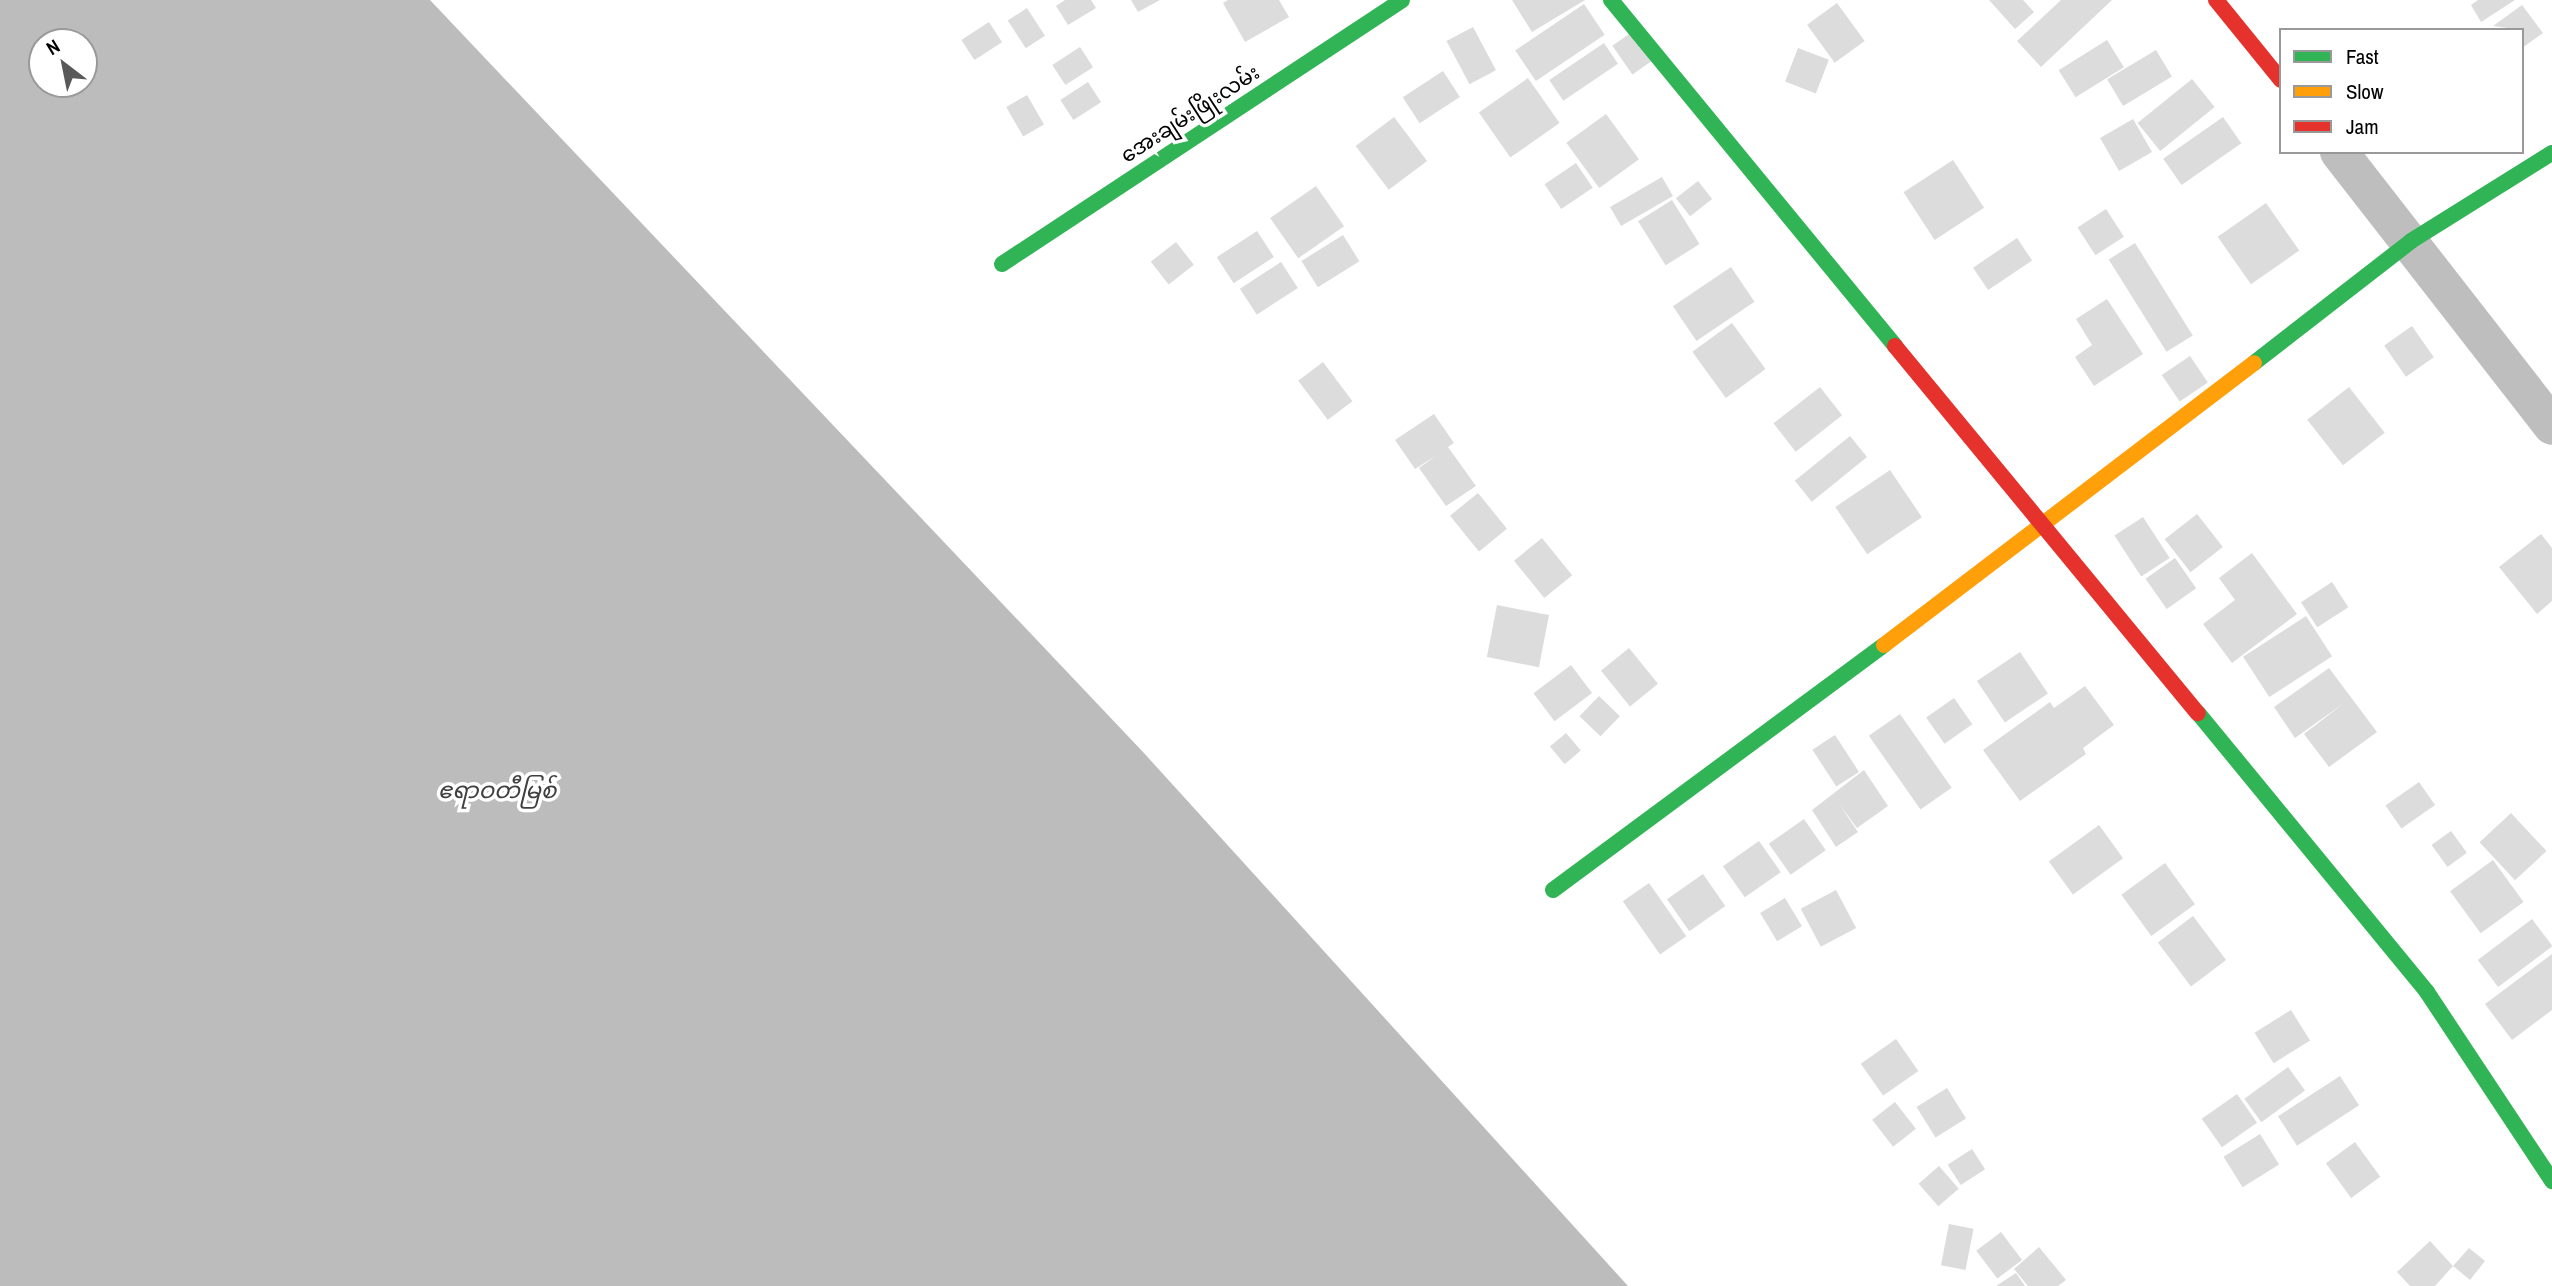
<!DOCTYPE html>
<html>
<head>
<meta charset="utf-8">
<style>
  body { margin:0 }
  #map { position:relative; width:2552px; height:1286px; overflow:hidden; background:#fff; font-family:"Archivo Narrow","Noto Sans Myanmar",sans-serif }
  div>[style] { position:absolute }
  .water>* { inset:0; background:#bcbcbc }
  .building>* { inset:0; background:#dcdcdc; transform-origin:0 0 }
  .street>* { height:38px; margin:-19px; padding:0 19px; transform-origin:19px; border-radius:19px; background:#bebebe }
  .fast>* { height:16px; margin:-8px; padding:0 8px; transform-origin:8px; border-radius:8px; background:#30b455 }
  .slow>* { height:16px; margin:-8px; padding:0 8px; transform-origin:8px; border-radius:8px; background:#ff9f0a }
  .jam>* { height:16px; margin:-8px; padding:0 8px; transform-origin:8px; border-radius:8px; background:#e5322d }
  span { translate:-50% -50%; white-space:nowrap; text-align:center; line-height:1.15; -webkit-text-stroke:7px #fff; paint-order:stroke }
  .street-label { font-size:21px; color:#000 }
  .water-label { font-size:23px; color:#404040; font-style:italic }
  .legend { position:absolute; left:2279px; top:28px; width:245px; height:126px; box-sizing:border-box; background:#fff; border:2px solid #999; margin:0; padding:9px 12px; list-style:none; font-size:21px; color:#000 }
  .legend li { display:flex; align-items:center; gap:14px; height:35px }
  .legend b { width:35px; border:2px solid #999 }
  .north { position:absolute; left:28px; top:28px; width:70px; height:70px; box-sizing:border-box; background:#fff; border:2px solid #999; border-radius:50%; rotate:328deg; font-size:19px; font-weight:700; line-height:28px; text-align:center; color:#000 }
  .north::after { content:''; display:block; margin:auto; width:24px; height:32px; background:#595959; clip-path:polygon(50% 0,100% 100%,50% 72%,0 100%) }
</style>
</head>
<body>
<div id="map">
  <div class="water">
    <div style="clip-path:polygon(evenodd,0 0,430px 0,1143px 752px,1628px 1286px,0 1286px,0 0,42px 42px,84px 42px,84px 84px,42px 84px,42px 42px)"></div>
  </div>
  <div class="building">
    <div style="clip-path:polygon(1065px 0,1091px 0,1096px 8px,1068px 25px,1056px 6px)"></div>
    <div style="clip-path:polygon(1131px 0,1160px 0,1138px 12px)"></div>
    <div style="clip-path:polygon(1228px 0,1279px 0,1289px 17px,1245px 42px,1223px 3px)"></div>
    <div style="clip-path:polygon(1512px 0,1585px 0,1532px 32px)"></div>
    <div style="clip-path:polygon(1989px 0,2023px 0,2034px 12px,2015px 29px)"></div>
    <div style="clip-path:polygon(2061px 0,2112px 0,2041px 67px,2017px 41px)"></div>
    <div style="clip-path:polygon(2478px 0,2515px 0,2481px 22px,2471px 5px)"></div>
    <div style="left:1837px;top:3px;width:47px;height:37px;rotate:54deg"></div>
    <div style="left:1584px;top:4px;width:37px;height:83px;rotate:56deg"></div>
    <div style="clip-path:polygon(2522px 5px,2543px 33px,2522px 48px,2522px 30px,2493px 26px)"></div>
    <div style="left:1027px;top:8px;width:33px;height:23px;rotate:57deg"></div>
    <div style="left:989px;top:22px;width:24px;height:33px;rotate:57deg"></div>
    <div style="left:1473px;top:27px;width:49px;height:30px;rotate:62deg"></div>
    <div style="left:1632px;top:32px;width:35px;height:24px;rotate:55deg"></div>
    <div style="left:2107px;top:40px;width:32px;height:57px;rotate:58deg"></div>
    <div style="left:1604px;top:43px;width:25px;height:66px;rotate:56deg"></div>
    <div style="left:1080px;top:47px;width:24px;height:33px;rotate:57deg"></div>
    <div style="left:1798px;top:48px;width:33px;height:36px;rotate:21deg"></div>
    <div style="left:2156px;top:50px;width:31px;height:57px;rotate:59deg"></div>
    <div style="left:1443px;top:71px;width:31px;height:48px;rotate:57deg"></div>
    <div style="left:1528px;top:78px;width:55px;height:60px;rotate:55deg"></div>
    <div style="left:2192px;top:79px;width:36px;height:70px;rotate:51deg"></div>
    <div style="left:1088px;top:82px;width:24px;height:33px;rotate:57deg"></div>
    <div style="left:1027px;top:95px;width:34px;height:24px;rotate:60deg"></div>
    <div style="left:1606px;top:114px;width:56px;height:49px;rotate:54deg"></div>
    <div style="left:1394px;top:117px;width:55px;height:48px;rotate:53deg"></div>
    <div style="left:2223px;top:117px;width:32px;height:73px;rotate:55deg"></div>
    <div style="left:2133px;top:119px;width:38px;height:38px;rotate:60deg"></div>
    <div style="left:1953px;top:160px;width:57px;height:59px;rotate:57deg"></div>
    <div style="left:1576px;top:163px;width:30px;height:38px;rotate:56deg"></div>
    <div style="left:1662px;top:177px;width:22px;height:60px;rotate:60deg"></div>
    <div style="left:1698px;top:181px;width:23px;height:28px;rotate:52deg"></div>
    <div style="left:1316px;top:186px;width:49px;height:56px;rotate:55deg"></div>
    <div style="left:1672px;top:200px;width:52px;height:40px;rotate:58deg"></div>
    <div style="left:2266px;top:203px;width:58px;height:59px;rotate:55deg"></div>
    <div style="left:2106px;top:209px;width:33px;height:34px;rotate:57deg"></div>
    <div style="left:1257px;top:231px;width:31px;height:48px;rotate:57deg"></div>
    <div style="left:1343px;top:235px;width:31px;height:49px;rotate:58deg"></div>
    <div style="left:2017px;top:238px;width:27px;height:53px;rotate:56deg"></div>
    <div style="left:1176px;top:242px;width:29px;height:32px;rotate:52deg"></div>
    <div style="left:2135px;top:243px;width:109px;height:31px;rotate:58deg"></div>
    <div style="left:1281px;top:262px;width:31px;height:49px;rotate:57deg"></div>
    <div style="left:1731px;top:267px;width:42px;height:70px;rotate:56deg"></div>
    <div style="clip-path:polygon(2107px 299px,2143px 354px,2094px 386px,2075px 357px,2092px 345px,2076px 319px)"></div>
    <div style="left:1732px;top:323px;width:57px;height:49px;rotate:54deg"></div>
    <div style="left:2412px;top:326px;width:38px;height:34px;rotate:55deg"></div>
    <div style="left:2190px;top:356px;width:32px;height:34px;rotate:56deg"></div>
    <div style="left:1323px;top:362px;width:49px;height:31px;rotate:53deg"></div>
    <div style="left:1820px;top:387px;width:36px;height:59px;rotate:52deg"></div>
    <div style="left:2349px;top:387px;width:58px;height:53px;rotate:52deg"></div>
    <div style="clip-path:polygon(1434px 414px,1454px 443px,1448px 447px,1476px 486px,1446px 506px,1419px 468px,1437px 455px,1415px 469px,1395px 440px)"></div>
    <div style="left:1850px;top:436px;width:27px;height:71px;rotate:51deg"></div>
    <div style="left:1890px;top:470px;width:57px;height:66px;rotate:56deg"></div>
    <div style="left:1478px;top:493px;width:46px;height:36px;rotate:51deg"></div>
    <div style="left:2197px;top:514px;width:42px;height:41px;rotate:52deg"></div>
    <div style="left:2143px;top:517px;width:49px;height:34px;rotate:57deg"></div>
    <div style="clip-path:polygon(2541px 534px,2552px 548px,2552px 601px,2537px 614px,2499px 567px)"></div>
    <div style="left:1542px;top:538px;width:48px;height:36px;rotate:51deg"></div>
    <div style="clip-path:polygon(2252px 553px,2297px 614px,2232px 663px,2203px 624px,2235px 600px,2219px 578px)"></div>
    <div style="left:2175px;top:558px;width:37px;height:36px;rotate:55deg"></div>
    <div style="left:2332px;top:582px;width:30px;height:37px;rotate:57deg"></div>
    <div style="left:1497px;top:605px;width:53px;height:53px;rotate:11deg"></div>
    <div style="left:2306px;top:616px;width:48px;height:75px;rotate:57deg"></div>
    <div style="left:1629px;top:648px;width:46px;height:36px;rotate:51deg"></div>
    <div style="left:2020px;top:652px;width:50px;height:52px;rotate:56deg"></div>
    <div style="left:1571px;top:665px;width:35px;height:47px;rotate:53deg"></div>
    <div style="clip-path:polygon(2329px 668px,2377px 732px,2329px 767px,2304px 734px,2344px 703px,2295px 738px,2274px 707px)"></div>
    <div style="clip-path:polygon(2085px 686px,2114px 725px,2083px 748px,2086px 754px,2020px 801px,1983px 750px,2050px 702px,2054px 708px)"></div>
    <div style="left:1599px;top:696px;width:29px;height:28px;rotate:44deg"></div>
    <div style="left:1954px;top:698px;width:32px;height:34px;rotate:55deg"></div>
    <div style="left:1900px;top:714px;width:90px;height:38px;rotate:55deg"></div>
    <div style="left:1566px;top:733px;width:23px;height:21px;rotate:50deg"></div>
    <div style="left:1835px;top:735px;width:44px;height:27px;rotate:57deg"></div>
    <div style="clip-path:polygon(1864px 770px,1888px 806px,1857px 828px,1839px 804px,1858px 832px,1836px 847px,1812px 810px)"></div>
    <div style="left:2419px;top:782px;width:28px;height:41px;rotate:55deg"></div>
    <div style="left:2511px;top:813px;width:52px;height:43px;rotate:47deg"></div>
    <div style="left:1804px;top:819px;width:38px;height:43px;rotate:55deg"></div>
    <div style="left:2099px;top:825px;width:41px;height:62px;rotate:54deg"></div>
    <div style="left:2451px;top:831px;width:27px;height:24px;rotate:54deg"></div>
    <div style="left:1759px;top:841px;width:38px;height:44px;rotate:55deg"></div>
    <div style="left:2493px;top:860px;width:52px;height:53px;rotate:54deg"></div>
    <div style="left:2165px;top:863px;width:51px;height:54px;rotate:54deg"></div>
    <div style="left:1703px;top:874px;width:39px;height:44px;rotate:55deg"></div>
    <div style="left:1649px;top:883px;width:65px;height:32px;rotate:55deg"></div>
    <div style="left:1836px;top:890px;width:43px;height:40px;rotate:62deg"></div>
    <div style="left:1785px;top:898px;width:33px;height:29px;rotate:59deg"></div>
    <div style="left:2193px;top:916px;width:55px;height:44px;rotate:53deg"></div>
    <div style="left:2532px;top:919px;width:34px;height:68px;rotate:53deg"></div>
    <div style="clip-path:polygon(2552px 954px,2552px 1010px,2512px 1040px,2485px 1004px)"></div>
    <div style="left:2291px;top:1010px;width:36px;height:43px;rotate:58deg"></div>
    <div style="left:1896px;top:1039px;width:39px;height:43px;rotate:55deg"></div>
    <div style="left:2288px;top:1067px;width:29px;height:54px;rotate:54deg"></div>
    <div style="left:2340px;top:1076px;width:35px;height:74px;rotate:57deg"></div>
    <div style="left:1947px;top:1088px;width:36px;height:36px;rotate:58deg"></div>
    <div style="left:2237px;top:1094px;width:35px;height:43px;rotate:55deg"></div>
    <div style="left:1895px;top:1102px;width:34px;height:29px;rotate:52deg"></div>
    <div style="left:2260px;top:1134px;width:36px;height:43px;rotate:58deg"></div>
    <div style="left:2355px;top:1142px;width:43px;height:36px;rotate:54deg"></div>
    <div style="left:1972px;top:1149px;width:24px;height:29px;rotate:57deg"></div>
    <div style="left:1939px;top:1166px;width:30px;height:27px;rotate:49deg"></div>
    <div style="left:1949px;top:1224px;width:25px;height:42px;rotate:11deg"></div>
    <div style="left:2001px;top:1232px;width:35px;height:31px;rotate:53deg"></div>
    <div style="clip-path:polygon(2430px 1241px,2453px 1266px,2469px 1248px,2485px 1261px,2470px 1280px,2453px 1266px,2435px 1286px,2410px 1286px,2397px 1272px)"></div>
    <div style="clip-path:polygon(2039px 1247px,2066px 1280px,2058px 1286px,2028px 1286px,2014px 1269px)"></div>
    <div style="clip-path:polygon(2016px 1273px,2025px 1286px,1996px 1286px)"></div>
  </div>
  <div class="street">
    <div style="left:2339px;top:152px;width:347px;rotate:52.1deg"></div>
  </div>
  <div class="fast">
    <div style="left:1611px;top:0;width:448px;rotate:50.6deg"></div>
    <div style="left:1002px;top:264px;width:479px;rotate:-33.4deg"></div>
    <div style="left:2254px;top:363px;width:199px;rotate:-37.8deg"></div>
    <div style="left:2411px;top:241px;width:166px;rotate:-32deg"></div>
    <div style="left:2198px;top:713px;width:361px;rotate:50.6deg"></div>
    <div style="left:2427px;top:992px;width:227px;rotate:56.5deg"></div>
    <div style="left:1553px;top:890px;width:412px;rotate:-36.5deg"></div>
  </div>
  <div class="slow">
    <div style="left:1884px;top:645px;width:465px;rotate:-37.3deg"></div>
  </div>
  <div class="jam">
    <div style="left:2216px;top:0;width:103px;rotate:50.9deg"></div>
    <div style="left:1895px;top:346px;width:476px;rotate:50.5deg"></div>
  </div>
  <div class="street-label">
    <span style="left:1190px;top:114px;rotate:-33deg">အေးချမ်းဖြိုးလမ်း</span>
  </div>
  <div class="water-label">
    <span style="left:497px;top:790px">ဧရာဝတီမြစ်</span>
  </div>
  <ul class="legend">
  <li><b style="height:9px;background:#30b455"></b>Fast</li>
  <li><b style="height:9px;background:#ff9f0a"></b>Slow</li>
  <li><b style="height:9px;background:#e5322d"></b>Jam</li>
  </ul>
  <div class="north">N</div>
</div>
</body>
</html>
